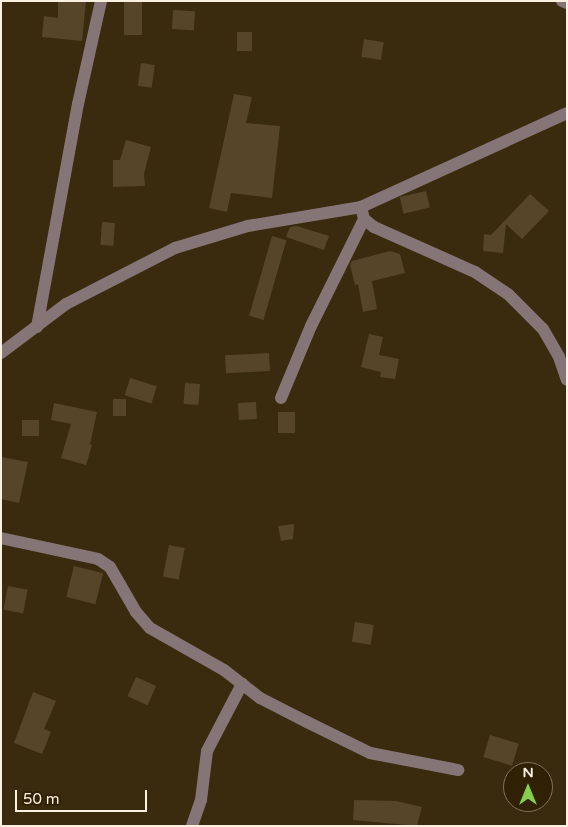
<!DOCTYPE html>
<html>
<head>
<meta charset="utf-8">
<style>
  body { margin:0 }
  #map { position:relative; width:568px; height:827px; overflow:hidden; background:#3a2a0e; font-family:"Varela Round",sans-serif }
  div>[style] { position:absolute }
  .building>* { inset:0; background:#564529; transform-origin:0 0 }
  .minor>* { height:12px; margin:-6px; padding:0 6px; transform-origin:6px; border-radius:6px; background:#867576 }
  span { translate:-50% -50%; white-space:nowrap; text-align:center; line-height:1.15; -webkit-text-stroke:4.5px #302004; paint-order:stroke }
  .frame { position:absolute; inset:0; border:2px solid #faf0df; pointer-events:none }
  .north { position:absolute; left:503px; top:762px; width:50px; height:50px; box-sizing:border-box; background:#302004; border:1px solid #81735c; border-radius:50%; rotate:0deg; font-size:14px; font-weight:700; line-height:20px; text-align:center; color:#faf0df }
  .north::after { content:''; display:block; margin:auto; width:18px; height:22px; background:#86cf4c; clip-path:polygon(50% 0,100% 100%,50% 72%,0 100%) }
  .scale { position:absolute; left:15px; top:790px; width:132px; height:22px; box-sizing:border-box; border:2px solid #faf0df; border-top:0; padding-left:6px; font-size:15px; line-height:18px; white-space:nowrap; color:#faf0df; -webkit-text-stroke:4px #302004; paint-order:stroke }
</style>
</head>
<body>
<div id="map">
  <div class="building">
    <div style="clip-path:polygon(58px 1px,86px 1px,82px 41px,42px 37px,44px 16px,58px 18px)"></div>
    <div style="left:124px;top:1px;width:18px;height:34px"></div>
    <div style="left:173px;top:10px;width:22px;height:19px;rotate:3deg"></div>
    <div style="left:237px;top:32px;width:15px;height:19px"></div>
    <div style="left:364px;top:39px;width:20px;height:18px;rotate:9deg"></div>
    <div style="left:141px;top:63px;width:14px;height:23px;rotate:8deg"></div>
    <div style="clip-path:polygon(234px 94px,252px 97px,246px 123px,280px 126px,272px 198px,231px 193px,227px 212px,209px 208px)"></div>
    <div style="clip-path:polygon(126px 140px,151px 147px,144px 174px,145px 186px,113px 187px,113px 160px,120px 160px)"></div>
    <div style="left:426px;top:191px;width:17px;height:27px;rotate:77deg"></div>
    <div style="clip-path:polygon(530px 194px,549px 211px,522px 239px,506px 224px,503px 253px,483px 251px,484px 234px,491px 235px)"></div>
    <div style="left:102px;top:222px;width:13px;height:23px;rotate:4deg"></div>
    <div style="clip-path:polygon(297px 226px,329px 236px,324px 250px,286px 237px,290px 227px)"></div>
    <div style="left:272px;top:236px;width:15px;height:83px;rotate:16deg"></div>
    <div style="clip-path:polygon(390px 251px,400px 254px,405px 273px,372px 281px,377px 309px,363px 312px,358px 284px,355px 285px,350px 265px,352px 261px)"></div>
    <div style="clip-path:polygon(369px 334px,383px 337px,379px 355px,399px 359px,395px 379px,380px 377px,381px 372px,361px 367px)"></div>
    <div style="left:269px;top:353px;width:18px;height:44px;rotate:87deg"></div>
    <div style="left:130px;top:378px;width:28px;height:18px;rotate:17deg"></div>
    <div style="left:185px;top:383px;width:15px;height:21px;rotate:4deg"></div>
    <div style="left:113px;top:399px;width:13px;height:17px"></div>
    <div style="left:256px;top:402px;width:17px;height:18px;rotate:87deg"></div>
    <div style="clip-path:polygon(54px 403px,97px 412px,90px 444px,92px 445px,86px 465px,61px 458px,71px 424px,51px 420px)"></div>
    <div style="left:278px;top:412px;width:17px;height:21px"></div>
    <div style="left:22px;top:420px;width:17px;height:16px"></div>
    <div style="clip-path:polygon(1px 457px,28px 462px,19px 503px,1px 499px)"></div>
    <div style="clip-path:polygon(294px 524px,293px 539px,281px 541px,278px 526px)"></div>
    <div style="left:169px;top:545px;width:16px;height:32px;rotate:11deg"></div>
    <div style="left:74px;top:566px;width:30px;height:32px;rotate:14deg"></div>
    <div style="left:8px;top:586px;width:20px;height:24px;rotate:11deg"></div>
    <div style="left:355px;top:622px;width:19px;height:20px;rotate:9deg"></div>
    <div style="left:136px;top:677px;width:22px;height:21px;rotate:24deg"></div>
    <div style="clip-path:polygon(33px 692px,56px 701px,44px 729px,51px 732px,42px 754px,14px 743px)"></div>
    <div style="left:490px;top:735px;width:30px;height:23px;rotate:17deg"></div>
    <div style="clip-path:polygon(354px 800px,396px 801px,422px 807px,417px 826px,353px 820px)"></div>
  </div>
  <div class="minor">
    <div style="left:562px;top:1px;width:5px;rotate:22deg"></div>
    <div style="left:361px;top:207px;width:12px;rotate:76deg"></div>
    <div style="left:364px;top:219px;width:13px;rotate:39deg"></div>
    <div style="left:374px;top:227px;width:111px;rotate:24deg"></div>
    <div style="left:475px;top:272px;width:40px;rotate:34deg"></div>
    <div style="left:508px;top:294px;width:49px;rotate:45deg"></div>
    <div style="left:543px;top:329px;width:32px;rotate:60deg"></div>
    <div style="left:559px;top:357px;width:24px;rotate:71deg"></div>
    <div style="left:37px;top:327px;width:227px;rotate:-79.6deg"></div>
    <div style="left:78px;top:104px;width:106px;rotate:-77.4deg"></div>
    <div style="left:1px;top:353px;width:81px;rotate:-37deg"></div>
    <div style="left:66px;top:304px;width:123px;rotate:-27.2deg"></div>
    <div style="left:175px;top:248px;width:76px;rotate:-16.8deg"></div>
    <div style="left:248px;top:226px;width:115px;rotate:-9.5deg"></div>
    <div style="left:361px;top:207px;width:226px;rotate:-24.5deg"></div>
    <div style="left:281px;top:398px;width:78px;rotate:-67.4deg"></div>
    <div style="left:311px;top:326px;width:119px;rotate:-63.6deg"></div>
    <div style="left:1px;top:538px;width:99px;rotate:12.2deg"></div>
    <div style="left:98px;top:559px;width:14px;rotate:34deg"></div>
    <div style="left:110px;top:567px;width:52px;rotate:60deg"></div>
    <div style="left:136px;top:612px;width:21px;rotate:49deg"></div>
    <div style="left:150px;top:628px;width:85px;rotate:29.6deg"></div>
    <div style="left:224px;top:670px;width:46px;rotate:37.9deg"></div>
    <div style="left:260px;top:698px;width:53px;rotate:27.1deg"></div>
    <div style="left:307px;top:722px;width:70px;rotate:26.2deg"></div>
    <div style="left:370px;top:753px;width:90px;rotate:10.9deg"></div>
    <div style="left:192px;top:826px;width:28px;rotate:-71deg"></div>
    <div style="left:201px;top:800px;width:49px;rotate:-83deg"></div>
    <div style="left:207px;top:751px;width:76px;rotate:-62.4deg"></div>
  </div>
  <div class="frame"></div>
  <div class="north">N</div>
  <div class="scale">50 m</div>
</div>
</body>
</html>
